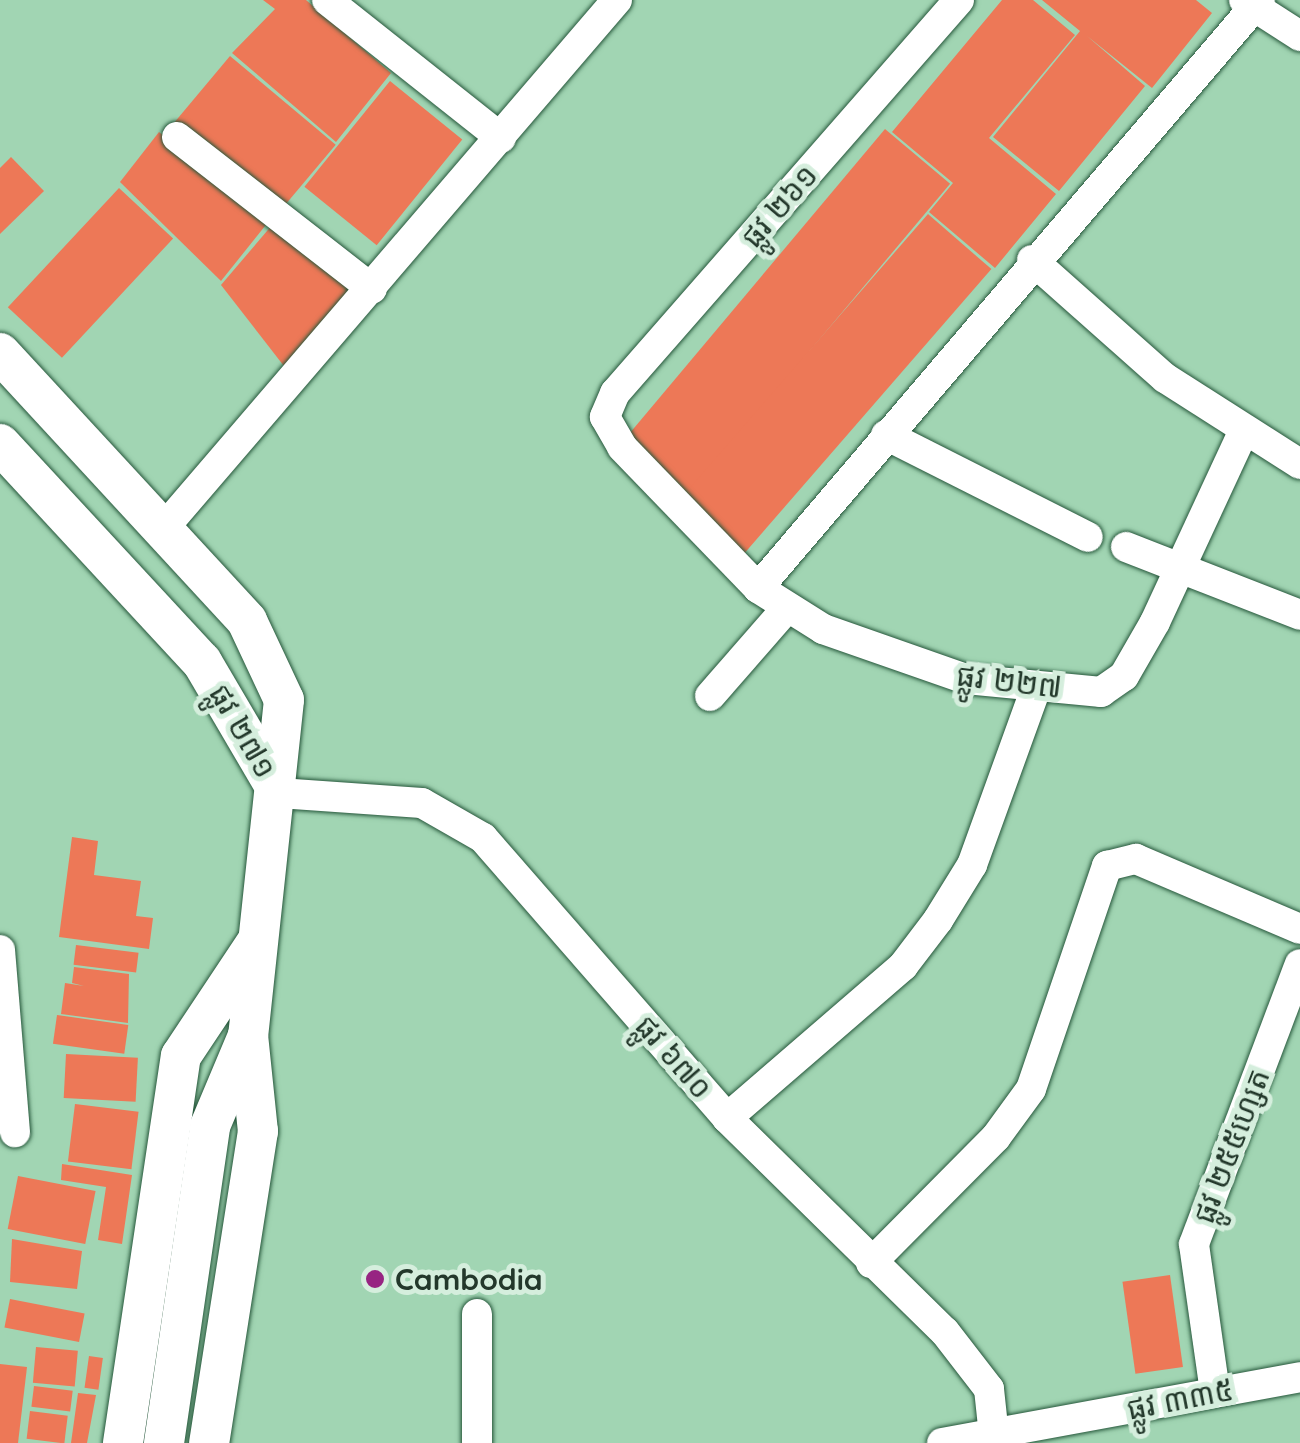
<!DOCTYPE html>
<html>
<head>
<meta charset="utf-8">
<style>
  body { margin:0 }
  #map { position:relative; width:1300px; height:1443px; overflow:hidden; background:#a1d5b3; font-family:Quicksand,"Noto Sans Khmer",sans-serif }
  div>[style] { position:absolute }
  .building>* { inset:0; background:#ed7857; transform-origin:0 0 }
  .roads { filter:drop-shadow(0 0 2px #26573b) drop-shadow(0 0 2px #26573b) }
  .minor>* { height:30px; margin:-15px; padding:0 15px; transform-origin:15px; border-radius:15px; background:#fff }
  .major>* { height:40px; margin:-20px; padding:0 20px; transform-origin:20px; border-radius:20px; background:#fff }
  .dots>* { width:28px; height:28px; translate:-50% -50%; box-sizing:border-box; border:5px solid #d5eedd; border-radius:50% }
  span { translate:-50% -50%; white-space:nowrap; text-align:center; line-height:1.15; -webkit-text-stroke:10px #d5eedd; paint-order:stroke }
  .street-label { font-size:30px; color:#23382b }
  .poi-label { font-size:30px; color:#23382b; font-weight:700 }
  .left { translate:0 -50%; text-align:left }
</style>
</head>
<body>
<div id="map">
  <div class="building">
    <div style="clip-path:polygon(263px 0,306px 0,391px 73px,336px 142px,232px 53px,275px 9px)"></div>
    <div style="clip-path:polygon(1002px 0,1033px 0,1075px 35px,989px 138px,1056px 194px,995px 268px,929px 212px,953px 183px,892px 132px)"></div>
    <div style="clip-path:polygon(1042px 0,1196px 0,1212px 13px,1152px 88px,1087px 36px,1145px 86px,1059px 191px,993px 137px,1080px 31px)"></div>
    <div style="left:230px;top:56px;width:138px;height:86px;rotate:40deg"></div>
    <div style="left:390px;top:81px;width:93px;height:136px;rotate:39deg"></div>
    <div style="left:885px;top:129px;width:85px;height:408px;rotate:40deg"></div>
    <div style="clip-path:polygon(159px 132px,269px 221px,221px 281px,120px 182px)"></div>
    <div style="clip-path:polygon(11px 157px,44px 191px,0 234px,0 168px)"></div>
    <div style="left:119px;top:188px;width:74px;height:163px;rotate:43deg"></div>
    <div style="left:928px;top:214px;width:84px;height:378px;rotate:41deg"></div>
    <div style="clip-path:polygon(273px 224px,353px 287px,287px 370px,221px 285px)"></div>
    <div style="clip-path:polygon(72px 837px,98px 841px,94px 875px,141px 881px,136px 916px,153px 918px,149px 949px,59px 937px)"></div>
    <div style="left:76px;top:945px;width:63px;height:20px;rotate:7deg"></div>
    <div style="clip-path:polygon(74px 967px,129px 974px,128px 1023px,61px 1014px,65px 983px,84px 986px,72px 983px)"></div>
    <div style="left:57px;top:1015px;width:72px;height:29px;rotate:8deg"></div>
    <div style="left:66px;top:1054px;width:72px;height:44px;rotate:3deg"></div>
    <div style="left:75px;top:1104px;width:64px;height:58px;rotate:7deg"></div>
    <div style="clip-path:polygon(62px 1164px,132px 1175px,122px 1244px,98px 1240px,106px 1187px,61px 1180px)"></div>
    <div style="left:18px;top:1176px;width:79px;height:54px;rotate:11deg"></div>
    <div style="clip-path:polygon(12px 1239px,82px 1251px,77px 1289px,10px 1282px)"></div>
    <div style="left:1170px;top:1275px;width:93px;height:48px;rotate:82deg"></div>
    <div style="left:10px;top:1299px;width:76px;height:29px;rotate:11deg"></div>
    <div style="left:36px;top:1347px;width:42px;height:36px;rotate:5deg"></div>
    <div style="left:89px;top:1356px;width:14px;height:32px;rotate:8deg"></div>
    <div style="clip-path:polygon(0 1364px,27px 1367px,18px 1443px,0 1443px)"></div>
    <div style="left:34px;top:1386px;width:39px;height:21px;rotate:7deg"></div>
    <div style="clip-path:polygon(78px 1393px,96px 1395px,87px 1443px,71px 1443px)"></div>
    <div style="left:30px;top:1411px;width:38px;height:28px;rotate:7deg"></div>
  </div>
  <div class="roads">
    <div class="minor">
      <div style="left:327px;top:0;width:222px;rotate:38.4deg"></div>
      <div style="left:959px;top:0;width:522px;rotate:131.2deg"></div>
      <div style="left:615px;top:393px;width:26px;rotate:113deg"></div>
      <div style="left:605px;top:417px;width:34px;rotate:60deg"></div>
      <div style="left:622px;top:447px;width:196px;rotate:46deg"></div>
      <div style="left:758px;top:588px;width:77px;rotate:32.2deg"></div>
      <div style="left:823px;top:629px;width:151px;rotate:19.3deg"></div>
      <div style="left:966px;top:679px;width:136px;rotate:5.5deg"></div>
      <div style="left:1101px;top:692px;width:28px;rotate:-35deg"></div>
      <div style="left:1124px;top:676px;width:62px;rotate:-60.1deg"></div>
      <div style="left:1155px;top:622px;width:206px;rotate:-65.1deg"></div>
      <div style="left:1244px;top:0;width:67px;rotate:32.7deg"></div>
      <div style="left:177px;top:137px;width:247px;rotate:37.9deg"></div>
      <div style="left:1032px;top:260px;width:178px;rotate:41.6deg"></div>
      <div style="left:1165px;top:378px;width:160px;rotate:32.5deg"></div>
      <div style="left:886px;top:435px;width:226px;rotate:26.8deg"></div>
      <div style="left:163px;top:529px;width:697px;rotate:-49.36deg"></div>
      <div style="left:1126px;top:547px;width:187px;rotate:21.3deg"></div>
      <div style="left:758px;top:588px;width:773px;rotate:-49.51deg"></div>
      <div style="left:710px;top:696px;width:116px;rotate:-48.9deg"></div>
      <div style="left:279px;top:793px;width:143px;rotate:4deg"></div>
      <div style="left:422px;top:803px;width:70px;rotate:29.8deg"></div>
      <div style="left:483px;top:838px;width:371px;rotate:48.9deg"></div>
      <div style="left:727px;top:1118px;width:305px;rotate:44.5deg"></div>
      <div style="left:945px;top:1332px;width:72px;rotate:52.3deg"></div>
      <div style="left:989px;top:1389px;width:47px;rotate:83.9deg"></div>
      <div style="left:0;top:950px;width:183px;rotate:85.3deg"></div>
      <div style="left:727px;top:1118px;width:233px;rotate:-40.8deg"></div>
      <div style="left:903px;top:966px;width:58px;rotate:-52.7deg"></div>
      <div style="left:938px;top:920px;width:65px;rotate:-58.3deg"></div>
      <div style="left:972px;top:865px;width:188px;rotate:-70.1deg"></div>
      <div style="left:871px;top:1263px;width:177px;rotate:-45.2deg"></div>
      <div style="left:996px;top:1137px;width:59px;rotate:-53.9deg"></div>
      <div style="left:1031px;top:1089px;width:236px;rotate:-71.2deg"></div>
      <div style="left:1107px;top:866px;width:30px;rotate:-14deg"></div>
      <div style="left:1136px;top:859px;width:178px;rotate:23.1deg"></div>
      <div style="left:1215px;top:1392px;width:149px;rotate:-98.1deg"></div>
      <div style="left:1194px;top:1244px;width:299px;rotate:-69.3deg"></div>
      <div style="left:477px;top:1443px;width:129px;rotate:-90deg"></div>
      <div style="left:942px;top:1443px;width:364px;rotate:-10.4deg"></div>
    </div>
    <div class="major">
      <div style="left:0;top:353px;width:364px;rotate:47.3deg"></div>
      <div style="left:247px;top:621px;width:87px;rotate:64.9deg"></div>
      <div style="left:284px;top:700px;width:337px;rotate:96.1deg"></div>
      <div style="left:248px;top:1035px;width:97px;rotate:84.1deg"></div>
      <div style="left:258px;top:1131px;width:316px;rotate:98.9deg"></div>
      <div style="left:0;top:444px;width:297px;rotate:47.2deg"></div>
      <div style="left:202px;top:662px;width:152px;rotate:59.6deg"></div>
      <div style="left:123px;top:1443px;width:391px;rotate:-81.5deg"></div>
      <div style="left:181px;top:1056px;width:136px;rotate:-56.4deg"></div>
      <div style="left:164px;top:1443px;width:320px;rotate:-81.7deg"></div>
      <div style="left:210px;top:1126px;width:95px;rotate:-67.2deg"></div>
    </div>
  </div>
  <div class="dots">
    <div style="left:375px;top:1279px;background:#972482"></div>
  </div>
  <div class="street-label">
    <span style="left:779px;top:206px;rotate:-49deg">ផ្លូវ ២៦១</span>
    <span style="left:1009px;top:681px;rotate:7deg">ផ្លូវ ២២៧</span>
    <span style="left:243px;top:731px;rotate:60deg">ផ្លូវ ២៧១</span>
    <span style="left:674px;top:1057px;rotate:49deg">ផ្លូវ ៦៧០</span>
    <span style="left:1231px;top:1146px;rotate:-69deg">ផ្លូវ ២៥៥ហ្សេត</span>
    <span style="left:1180px;top:1399px;rotate:-11deg">ផ្លូវ ៣៣៥</span>
  </div>
  <div class="poi-label">
    <span class="left" style="left:395px;top:1279px">Cambodia</span>
  </div>
</div>
</body>
</html>
